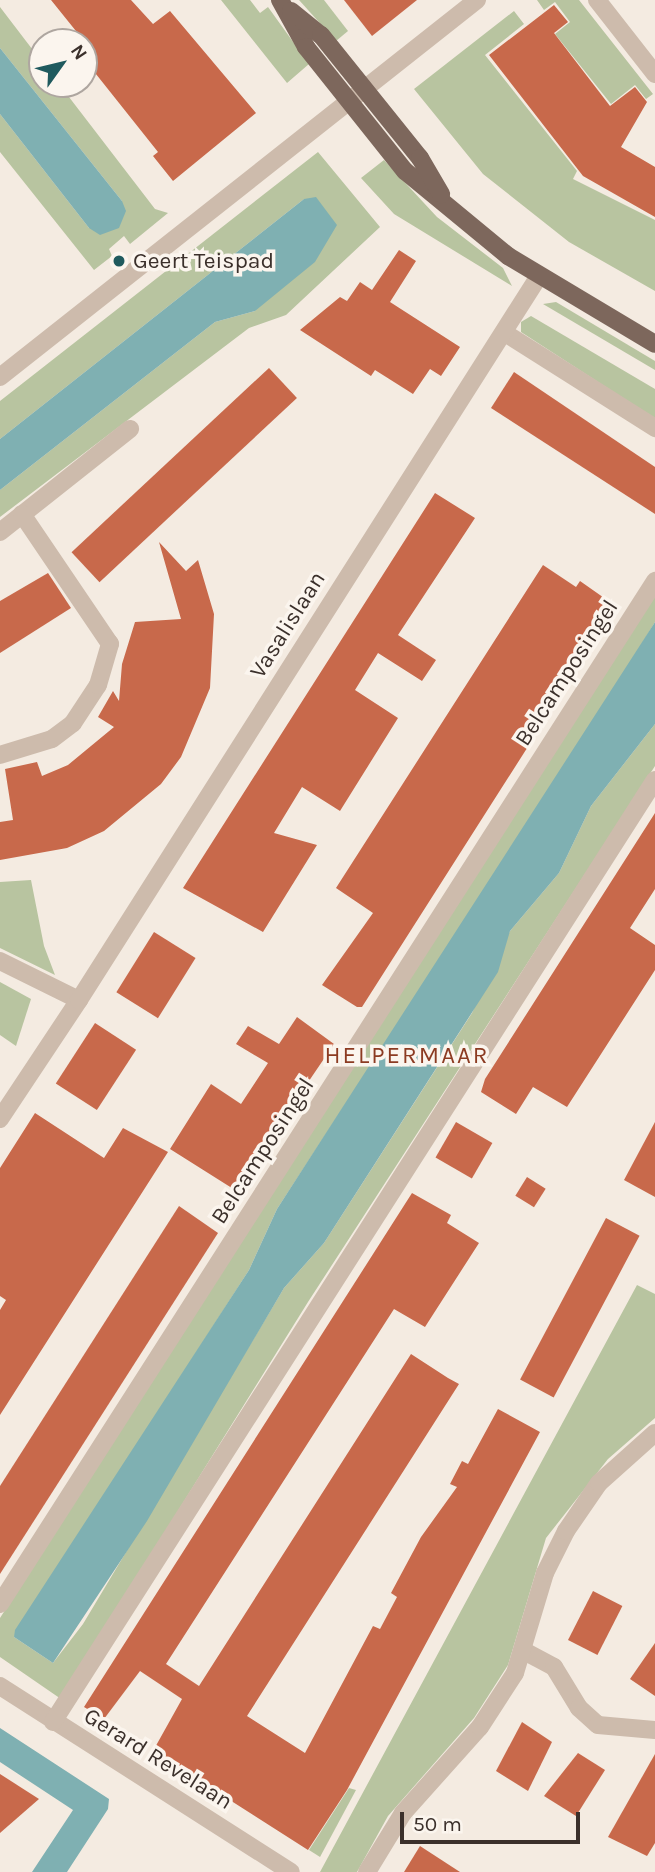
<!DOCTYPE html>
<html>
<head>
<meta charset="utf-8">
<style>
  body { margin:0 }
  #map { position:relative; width:655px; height:1872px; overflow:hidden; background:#f4ebe1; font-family:Karla,sans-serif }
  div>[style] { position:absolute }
  .green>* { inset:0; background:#b8c4a0 }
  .water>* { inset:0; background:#7fb0b2 }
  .building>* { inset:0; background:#c8694b; transform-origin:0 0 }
  .minor>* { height:18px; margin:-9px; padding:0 9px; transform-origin:9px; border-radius:9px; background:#cdbbac }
  .major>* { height:18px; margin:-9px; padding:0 9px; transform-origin:9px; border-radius:9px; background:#7d675c }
  .dots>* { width:19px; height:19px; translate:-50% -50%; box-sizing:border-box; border:4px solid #fbf5ee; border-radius:50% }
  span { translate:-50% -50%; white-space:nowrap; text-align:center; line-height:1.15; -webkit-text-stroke:7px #fbf5ee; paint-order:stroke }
  .poi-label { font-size:23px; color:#3b302b }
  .left { translate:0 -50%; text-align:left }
  .street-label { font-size:23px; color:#3b302b }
  .neighbourhood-label { font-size:24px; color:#8c3b22; letter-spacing:2px }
  .north { position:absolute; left:28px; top:28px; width:70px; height:70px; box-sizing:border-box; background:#fbf5ee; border:2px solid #aea6a0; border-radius:50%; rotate:56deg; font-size:19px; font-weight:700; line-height:28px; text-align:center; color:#3b302b }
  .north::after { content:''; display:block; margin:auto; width:24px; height:32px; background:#1f5a5e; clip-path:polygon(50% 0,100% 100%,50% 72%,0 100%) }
  .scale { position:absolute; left:400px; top:1812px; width:180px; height:32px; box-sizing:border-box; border:4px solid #3b302b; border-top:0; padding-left:9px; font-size:21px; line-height:24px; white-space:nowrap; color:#3b302b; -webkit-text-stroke:5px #fbf5ee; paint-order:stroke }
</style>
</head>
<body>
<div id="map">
  <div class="green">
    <div style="clip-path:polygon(221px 0,250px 0,260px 13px,268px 7px,309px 64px,287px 83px)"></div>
    <div style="clip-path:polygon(299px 0,324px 0,348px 31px,336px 41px)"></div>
    <div style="clip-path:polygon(537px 0,579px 0,653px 94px,646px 99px,635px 85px,611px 104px,555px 34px,570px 22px,555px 2px,544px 10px)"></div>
    <div style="clip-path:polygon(0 7px,42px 62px,42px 84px,59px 84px,155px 209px,168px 213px,130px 244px,124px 236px,109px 249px,112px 256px,94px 270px,0 152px,0 114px,89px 228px,122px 201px,0 48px)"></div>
    <div style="clip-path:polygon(514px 11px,524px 24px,485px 55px,577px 171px,573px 179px,655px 220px,655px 291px,569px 242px,483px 174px,414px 89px)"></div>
    <div style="clip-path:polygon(318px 152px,380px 227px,286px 315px,249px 328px,0 517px,0 490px,215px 322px,255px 311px,304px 199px,0 439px,0 401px)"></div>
    <div style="clip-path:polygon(384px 160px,437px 217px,503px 268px,512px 286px,394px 214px,361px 178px)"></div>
    <div style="clip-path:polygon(556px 302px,655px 361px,655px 370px,543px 304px)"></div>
    <div style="clip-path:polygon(531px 316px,655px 389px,655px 419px,521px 332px,521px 322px)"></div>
    <div style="clip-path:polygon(655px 592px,655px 622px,597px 718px,277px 1209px,249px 1270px,14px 1637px,53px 1663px,83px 1624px,284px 1288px,324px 1243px,472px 1013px,510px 931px,559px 873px,591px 806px,655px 724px,655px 766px,308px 1302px,61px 1699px,0 1657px,0 1618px)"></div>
    <div style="clip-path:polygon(31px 880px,44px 946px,55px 975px,0 948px,0 882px)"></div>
    <div style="clip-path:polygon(0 982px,31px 999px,16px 1046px,0 1035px)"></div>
    <div style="clip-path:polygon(637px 1285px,655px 1294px,655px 1418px,608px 1459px,546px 1538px,508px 1665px,474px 1718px,388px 1816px,357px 1872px,320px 1872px)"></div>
    <div style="clip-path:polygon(349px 1788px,356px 1790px,320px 1857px,309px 1850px)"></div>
  </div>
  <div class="water">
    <div style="clip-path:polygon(0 48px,122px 201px,126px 211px,119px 228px,100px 235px,89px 228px,0 114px)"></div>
    <div style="clip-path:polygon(316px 197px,337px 225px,315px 262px,255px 311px,215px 322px,0 490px,0 439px,304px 199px)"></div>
    <div style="clip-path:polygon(655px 622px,655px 724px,591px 806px,559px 873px,510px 931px,498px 972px,324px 1243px,284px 1288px,147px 1521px,53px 1663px,14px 1637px,15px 1630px,249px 1270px,277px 1209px)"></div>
    <div style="clip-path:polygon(0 1728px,109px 1799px,108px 1809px,67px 1872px,32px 1872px,73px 1810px,0 1762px)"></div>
  </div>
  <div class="building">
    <div style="clip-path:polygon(51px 0,131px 0,153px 24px,170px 11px,256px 113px,173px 181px,153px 156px,158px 152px,84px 59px,84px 41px)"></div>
    <div style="clip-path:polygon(344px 0,417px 0,372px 36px)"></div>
    <div style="clip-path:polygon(554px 5px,568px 22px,554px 33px,610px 106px,635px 87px,647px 102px,621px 147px,655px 167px,655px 217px,583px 176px,489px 55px)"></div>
    <div style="clip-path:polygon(399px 250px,416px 261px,390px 302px,460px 347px,441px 376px,430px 369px,413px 394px,375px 370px,371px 376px,300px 330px,340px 297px,347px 301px,360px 282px,372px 290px)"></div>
    <div style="left:269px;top:368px;width:41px;height:270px;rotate:47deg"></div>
    <div style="clip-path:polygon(514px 372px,655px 467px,655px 514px,491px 408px)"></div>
    <div style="clip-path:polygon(435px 493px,475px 518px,398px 635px,436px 660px,422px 681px,378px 653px,355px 690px,398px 718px,340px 811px,302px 787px,274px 833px,317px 845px,263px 932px,183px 888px)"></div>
    <div style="clip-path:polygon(159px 542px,186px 571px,198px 560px,214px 614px,210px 688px,181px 757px,161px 784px,104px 831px,67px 848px,0 860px,0 822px,13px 820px,5px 769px,37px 762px,42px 776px,68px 765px,114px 727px,98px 717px,113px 691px,119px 701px,122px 664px,135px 622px,181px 619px)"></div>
    <div style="clip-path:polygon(543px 565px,576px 587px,580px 581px,617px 607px,362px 1007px,357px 1007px,322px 985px,373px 913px,336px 888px)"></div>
    <div style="clip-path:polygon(48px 573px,71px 608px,0 653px,0 601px)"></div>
    <div style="clip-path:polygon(655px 813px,655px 889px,630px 928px,655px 945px,655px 970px,567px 1107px,533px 1087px,516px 1114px,481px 1092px,485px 1079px)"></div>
    <div style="left:154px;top:932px;width:49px;height:71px;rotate:32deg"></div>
    <div style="clip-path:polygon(297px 1017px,334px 1044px,235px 1190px,170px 1149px,211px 1084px,241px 1104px,268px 1063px,236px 1044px,248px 1026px,279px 1044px)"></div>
    <div style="left:95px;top:1023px;width:49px;height:72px;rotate:33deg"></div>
    <div style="clip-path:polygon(35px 1113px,104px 1158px,123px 1128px,168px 1152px,0 1415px,0 1310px,6px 1300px,0 1296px,0 1168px)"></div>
    <div style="left:456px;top:1122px;width:42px;height:41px;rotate:30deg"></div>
    <div style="clip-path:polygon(655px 1122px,655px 1197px,624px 1180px)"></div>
    <div style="left:527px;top:1177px;width:22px;height:22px;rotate:32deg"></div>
    <div style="clip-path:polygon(412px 1193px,451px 1215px,447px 1223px,479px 1243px,425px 1327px,394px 1309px,166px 1664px,199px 1686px,411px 1354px,448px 1378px,459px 1384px,247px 1716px,305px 1753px,373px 1626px,380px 1629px,397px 1597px,391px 1593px,421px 1537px,457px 1487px,450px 1484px,462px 1461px,468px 1464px,498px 1409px,540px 1432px,347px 1790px,308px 1850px,153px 1751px,182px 1699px,140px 1671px,104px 1719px,84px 1707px)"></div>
    <div style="clip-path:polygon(179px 1206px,218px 1233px,0 1574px,0 1486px)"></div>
    <div style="left:606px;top:1218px;width:38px;height:183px;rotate:28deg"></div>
    <div style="left:593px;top:1591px;width:33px;height:55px;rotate:27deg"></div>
    <div style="clip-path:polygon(655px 1643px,655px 1696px,630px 1679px)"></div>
    <div style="clip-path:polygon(522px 1722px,552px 1742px,528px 1791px,496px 1771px)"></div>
    <div style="clip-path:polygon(578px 1753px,605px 1770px,576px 1816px,544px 1796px)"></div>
    <div style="clip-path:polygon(655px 1754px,655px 1843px,647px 1856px,608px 1837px)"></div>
    <div style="clip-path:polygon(0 1774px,39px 1799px,0 1833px)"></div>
    <div style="clip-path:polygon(420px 1846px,460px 1872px,404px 1872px)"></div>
  </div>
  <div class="minor">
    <div style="left:597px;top:0;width:94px;rotate:51.9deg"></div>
    <div style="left:505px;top:333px;width:178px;rotate:32.3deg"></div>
    <div style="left:0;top:377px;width:608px;rotate:-38.32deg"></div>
    <div style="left:0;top:532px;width:166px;rotate:-38.4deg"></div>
    <div style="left:0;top:755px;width:54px;rotate:-17.1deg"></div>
    <div style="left:52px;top:739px;width:26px;rotate:-37deg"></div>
    <div style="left:73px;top:723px;width:45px;rotate:-56.7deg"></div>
    <div style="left:98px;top:685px;width:43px;rotate:-73.7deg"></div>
    <div style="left:110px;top:644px;width:157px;rotate:-124.1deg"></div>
    <div style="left:0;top:961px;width:88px;rotate:26.3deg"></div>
    <div style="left:79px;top:1000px;width:143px;rotate:123.6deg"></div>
    <div style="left:79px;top:1000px;width:858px;rotate:-57.57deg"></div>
    <div style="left:0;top:1604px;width:1215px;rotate:-57.37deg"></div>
    <div style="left:524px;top:1651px;width:34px;rotate:28deg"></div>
    <div style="left:554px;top:1667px;width:48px;rotate:58.6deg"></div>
    <div style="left:579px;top:1708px;width:25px;rotate:42deg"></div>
    <div style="left:598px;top:1725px;width:57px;rotate:5deg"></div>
    <div style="left:0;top:1686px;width:345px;rotate:32.6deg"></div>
    <div style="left:53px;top:1722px;width:1118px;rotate:-57.42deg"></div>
    <div style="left:367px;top:1872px;width:69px;rotate:-58.6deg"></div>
    <div style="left:403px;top:1813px;width:115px;rotate:-48.2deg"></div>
    <div style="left:480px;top:1727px;width:64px;rotate:-57.1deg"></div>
    <div style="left:515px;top:1673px;width:104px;rotate:-73.3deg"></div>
    <div style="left:545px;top:1573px;width:47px;rotate:-63.4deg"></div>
    <div style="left:566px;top:1531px;width:58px;rotate:-55.5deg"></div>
    <div style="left:599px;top:1483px;width:75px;rotate:-41.8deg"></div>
  </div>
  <div class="major">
    <div style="left:280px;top:0;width:54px;rotate:61deg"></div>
    <div style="left:306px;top:47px;width:159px;rotate:51.4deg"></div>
    <div style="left:405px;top:171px;width:134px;rotate:39.5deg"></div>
    <div style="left:508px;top:256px;width:171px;rotate:30.9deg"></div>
    <div style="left:291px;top:11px;width:38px;rotate:39deg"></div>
    <div style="left:321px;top:35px;width:158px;rotate:51.2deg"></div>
    <div style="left:420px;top:158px;width:42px;rotate:59.7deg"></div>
  </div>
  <div class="dots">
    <div style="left:119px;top:261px;background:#1f5a5e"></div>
  </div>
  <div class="poi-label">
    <span class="left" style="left:133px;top:261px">Geert Teispad</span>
  </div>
  <div class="street-label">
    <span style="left:288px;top:625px;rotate:-58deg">Vasalislaan</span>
    <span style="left:567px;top:673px;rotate:-57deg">Belcamposingel</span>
    <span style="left:263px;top:1151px;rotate:-57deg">Belcamposingel</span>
    <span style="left:158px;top:1759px;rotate:32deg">Gerard Revelaan</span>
  </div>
  <div class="neighbourhood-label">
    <span style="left:407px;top:1056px">HELPERMAAR</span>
  </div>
  <div class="north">N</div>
  <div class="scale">50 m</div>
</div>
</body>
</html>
